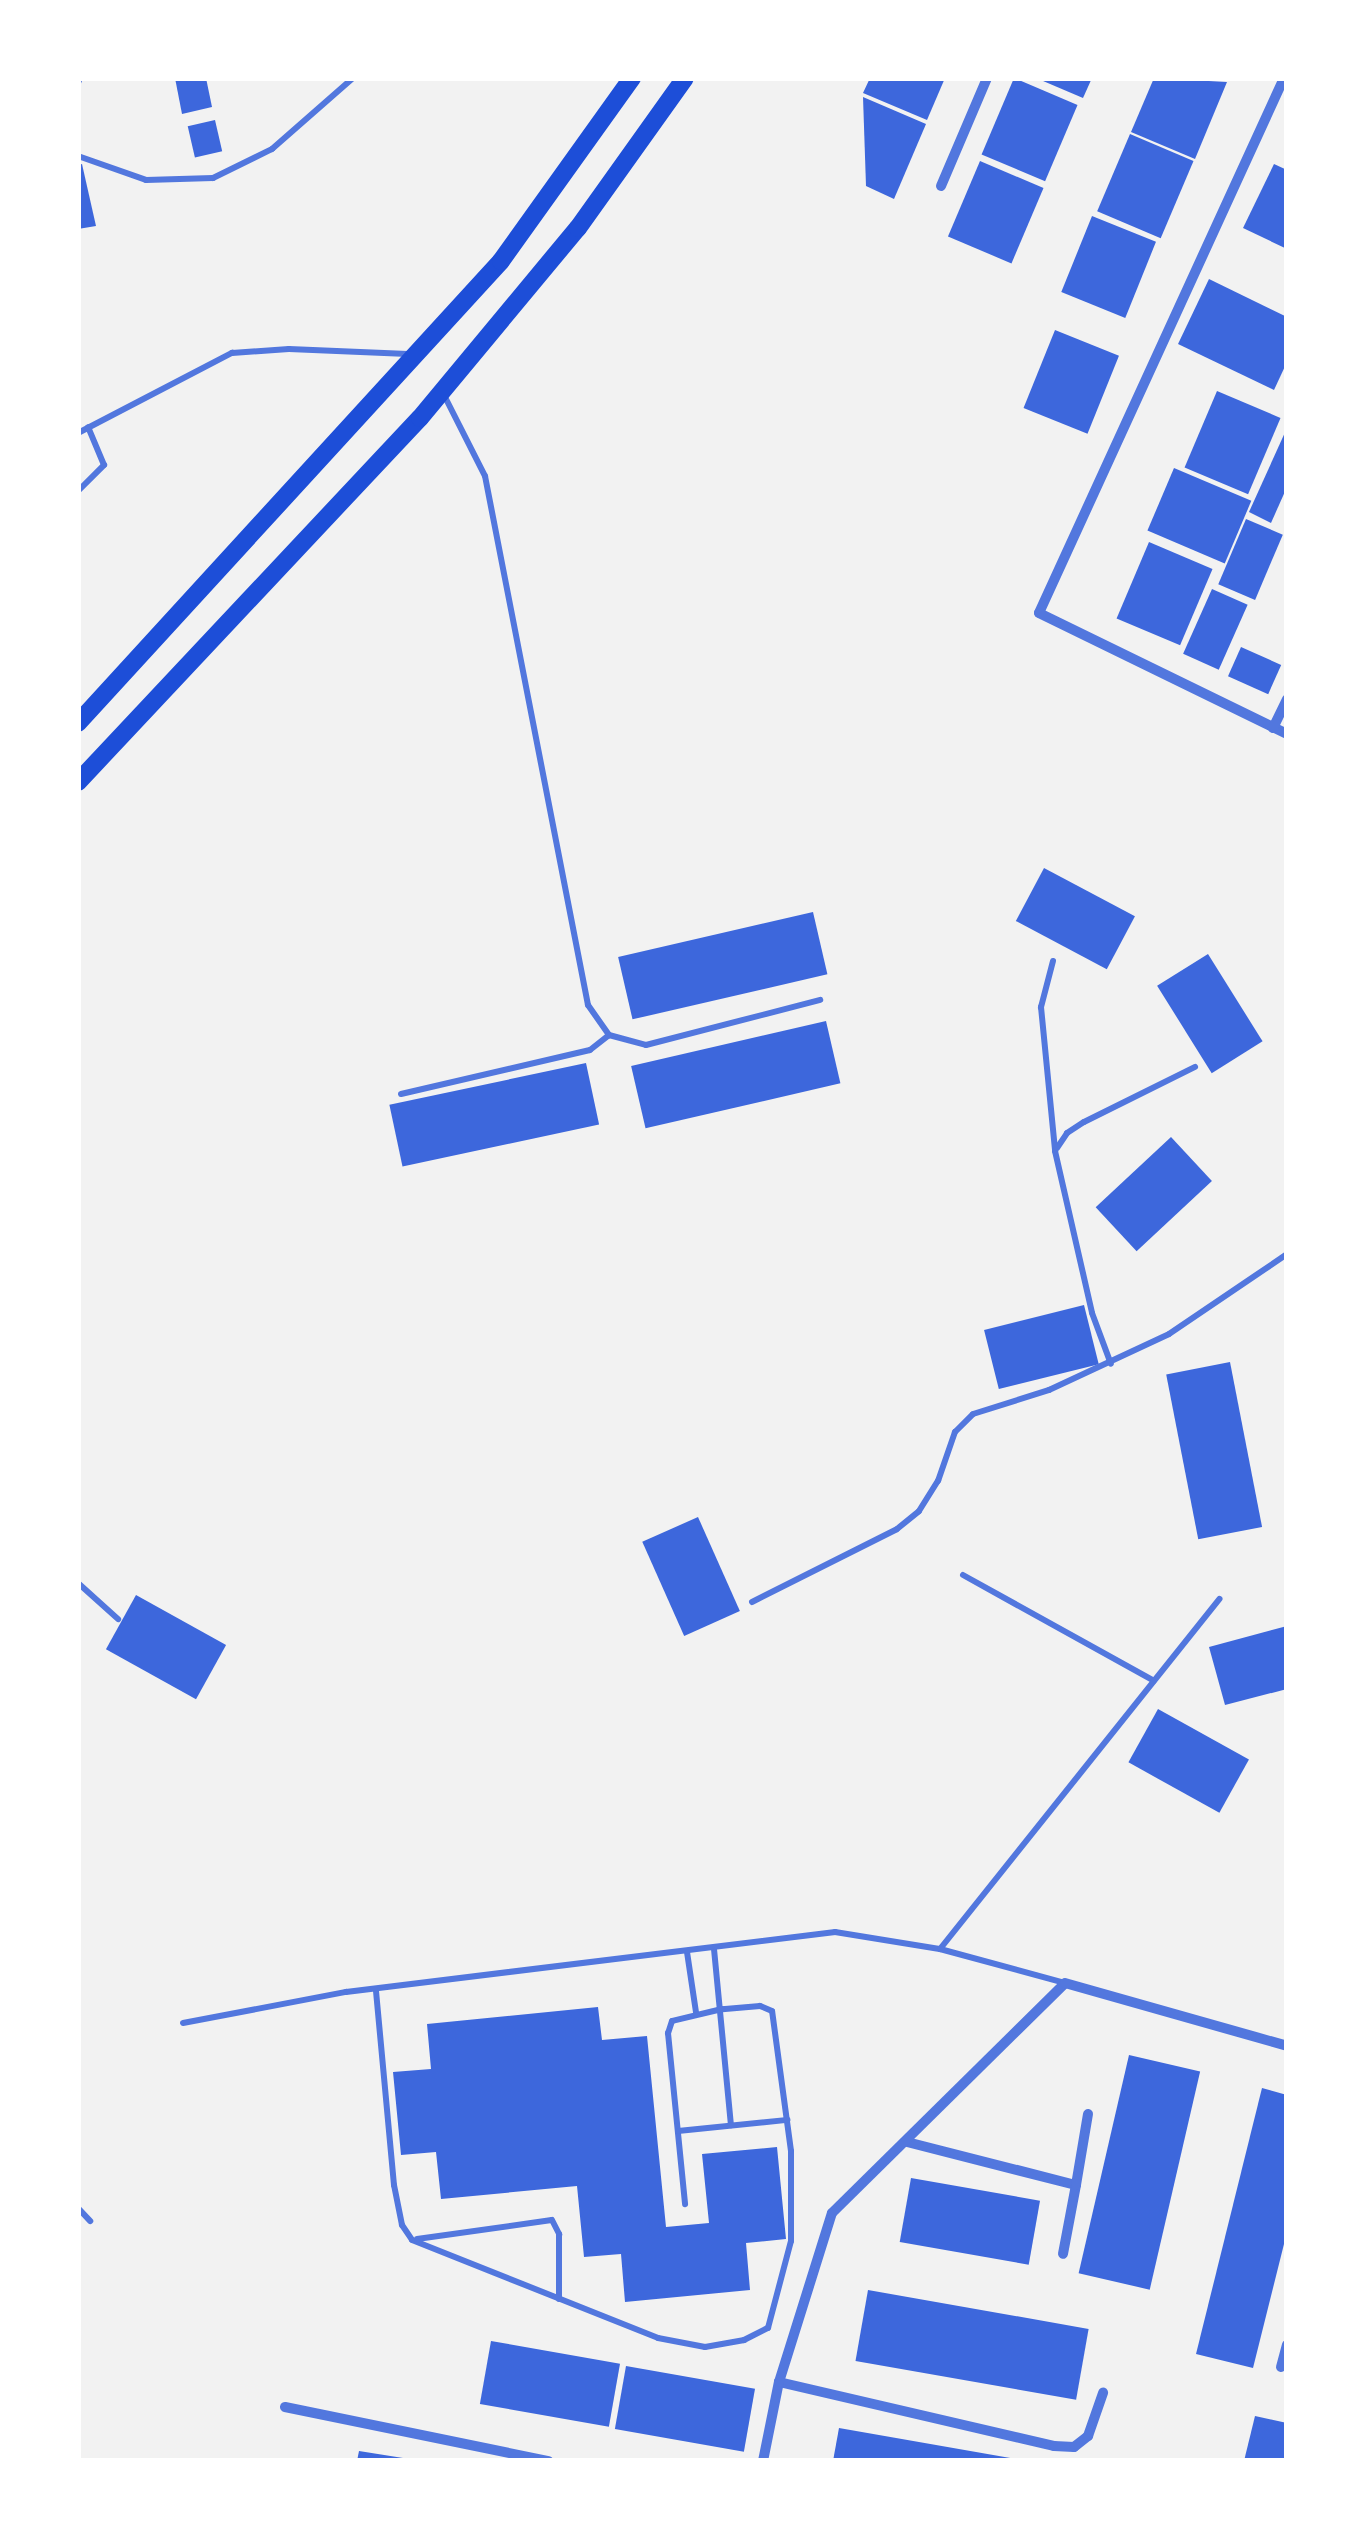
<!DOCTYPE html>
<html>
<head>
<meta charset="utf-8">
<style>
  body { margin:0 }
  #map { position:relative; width:1365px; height:2539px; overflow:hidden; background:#f2f2f2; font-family:"Open Sans",sans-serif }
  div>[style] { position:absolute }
  .building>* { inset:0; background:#3d67dc; transform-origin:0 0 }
  .service>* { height:6px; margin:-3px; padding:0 3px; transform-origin:3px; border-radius:3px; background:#5277de }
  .minor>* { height:10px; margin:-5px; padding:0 5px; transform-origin:5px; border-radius:5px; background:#5277de }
  .trunk>* { height:18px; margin:-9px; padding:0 9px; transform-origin:9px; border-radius:9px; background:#1d4ed8 }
  span { translate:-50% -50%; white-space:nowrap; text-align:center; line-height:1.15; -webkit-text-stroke:10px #fff; paint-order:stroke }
  .frame { position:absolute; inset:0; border:81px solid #fff; pointer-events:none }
</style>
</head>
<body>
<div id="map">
  <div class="building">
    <div style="clip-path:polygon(175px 78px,206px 78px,212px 107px,182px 114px)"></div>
    <div style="clip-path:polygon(870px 78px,945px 78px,927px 120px,863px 93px)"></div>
    <div style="left:1014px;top:78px;width:69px;height:83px;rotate:23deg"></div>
    <div style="clip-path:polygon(1036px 78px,1092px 78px,1083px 98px)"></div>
    <div style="clip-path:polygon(1154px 78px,1227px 82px,1195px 159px,1131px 132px)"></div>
    <div style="clip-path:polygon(863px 97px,926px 124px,894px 199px,866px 186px)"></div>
    <div style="left:215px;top:120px;width:32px;height:28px;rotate:77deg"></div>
    <div style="left:1130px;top:134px;width:69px;height:84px;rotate:23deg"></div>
    <div style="left:980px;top:161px;width:69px;height:82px;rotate:23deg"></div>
    <div style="clip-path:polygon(82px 164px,96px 226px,78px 229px,78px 165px)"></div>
    <div style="clip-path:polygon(1274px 164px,1287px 170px,1287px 249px,1243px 228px)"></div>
    <div style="left:1092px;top:216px;width:69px;height:82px;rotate:22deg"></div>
    <div style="clip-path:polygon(1209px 279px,1287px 317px,1287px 362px,1274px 390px,1178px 344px)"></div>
    <div style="left:1055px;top:330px;width:69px;height:84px;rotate:22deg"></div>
    <div style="left:1217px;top:391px;width:69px;height:83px;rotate:23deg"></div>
    <div style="clip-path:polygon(1287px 428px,1287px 487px,1271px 523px,1249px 512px)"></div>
    <div style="left:1174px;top:468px;width:84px;height:68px;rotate:23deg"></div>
    <div style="left:1246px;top:519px;width:40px;height:71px;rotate:23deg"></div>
    <div style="left:1149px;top:542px;width:69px;height:83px;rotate:23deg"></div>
    <div style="left:1212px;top:589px;width:39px;height:71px;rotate:24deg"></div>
    <div style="left:1241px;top:647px;width:44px;height:32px;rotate:24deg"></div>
    <div style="left:1044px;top:868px;width:103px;height:60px;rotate:28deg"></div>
    <div style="left:813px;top:912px;width:64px;height:200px;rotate:77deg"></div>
    <div style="left:1208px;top:954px;width:103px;height:60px;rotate:58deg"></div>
    <div style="left:826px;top:1021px;width:64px;height:200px;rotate:77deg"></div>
    <div style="left:586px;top:1063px;width:63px;height:201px;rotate:78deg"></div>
    <div style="left:1171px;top:1137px;width:60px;height:103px;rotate:47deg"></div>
    <div style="left:1084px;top:1305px;width:61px;height:103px;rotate:76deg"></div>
    <div style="left:1230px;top:1362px;width:168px;height:65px;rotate:79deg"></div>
    <div style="left:698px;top:1517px;width:103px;height:61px;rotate:66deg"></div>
    <div style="left:136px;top:1595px;width:103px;height:62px;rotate:29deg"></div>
    <div style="clip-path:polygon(1287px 1626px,1287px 1689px,1225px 1705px,1209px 1647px)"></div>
    <div style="left:1158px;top:1709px;width:104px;height:61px;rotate:29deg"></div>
    <div style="clip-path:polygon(598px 2007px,602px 2040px,647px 2036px,666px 2227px,709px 2223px,702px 2154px,777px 2147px,786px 2239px,746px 2243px,750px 2290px,625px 2302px,621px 2254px,584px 2257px,577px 2186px,441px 2199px,436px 2152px,401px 2155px,393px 2072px,431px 2069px,427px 2024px)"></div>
    <div style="left:1129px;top:2055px;width:73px;height:224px;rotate:13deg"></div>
    <div style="clip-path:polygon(1262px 2088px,1287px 2095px,1287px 2232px,1253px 2368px,1196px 2354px)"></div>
    <div style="left:911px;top:2178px;width:131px;height:65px;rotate:10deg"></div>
    <div style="left:868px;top:2290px;width:224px;height:72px;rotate:10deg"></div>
    <div style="left:491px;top:2341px;width:131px;height:64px;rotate:10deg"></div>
    <div style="left:626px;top:2366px;width:131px;height:64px;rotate:10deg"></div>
    <div style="clip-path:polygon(1255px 2416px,1287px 2423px,1287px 2461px,1244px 2461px)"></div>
    <div style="clip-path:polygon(839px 2428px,1016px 2459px,1016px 2461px,833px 2461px)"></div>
    <div style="clip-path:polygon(359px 2451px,403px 2458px,402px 2461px,357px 2461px)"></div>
  </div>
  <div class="service">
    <div style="left:78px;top:83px;width:5px;rotate:-68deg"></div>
    <div style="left:78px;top:156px;width:72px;rotate:19.4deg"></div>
    <div style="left:146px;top:180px;width:67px;rotate:-1.7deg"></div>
    <div style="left:213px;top:178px;width:66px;rotate:-26.2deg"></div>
    <div style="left:272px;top:149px;width:108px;rotate:-41.2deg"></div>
    <div style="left:444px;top:395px;width:91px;rotate:63.2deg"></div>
    <div style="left:485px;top:476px;width:539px;rotate:78.98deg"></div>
    <div style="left:588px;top:1005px;width:37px;rotate:55deg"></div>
    <div style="left:609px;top:1035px;width:38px;rotate:15deg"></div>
    <div style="left:646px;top:1045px;width:180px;rotate:-14.5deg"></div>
    <div style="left:78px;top:433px;width:174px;rotate:-27.5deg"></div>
    <div style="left:232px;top:353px;width:57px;rotate:-4deg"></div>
    <div style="left:289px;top:349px;width:119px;rotate:2.4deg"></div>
    <div style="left:78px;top:491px;width:37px;rotate:-45deg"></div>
    <div style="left:104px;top:465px;width:41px;rotate:-112.8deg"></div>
    <div style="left:1053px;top:961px;width:48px;rotate:104.6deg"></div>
    <div style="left:1041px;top:1007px;width:145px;rotate:84.4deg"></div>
    <div style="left:1055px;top:1151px;width:166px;rotate:77.1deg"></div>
    <div style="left:1092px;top:1313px;width:54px;rotate:69.6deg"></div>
    <div style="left:401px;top:1094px;width:194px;rotate:-13.1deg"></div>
    <div style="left:590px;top:1050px;width:24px;rotate:-38deg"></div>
    <div style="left:1057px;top:1148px;width:18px;rotate:-56deg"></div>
    <div style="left:1067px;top:1133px;width:20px;rotate:-33deg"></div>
    <div style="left:1084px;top:1122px;width:124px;rotate:-26.4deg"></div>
    <div style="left:963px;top:1575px;width:218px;rotate:29deg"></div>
    <div style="left:78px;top:1583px;width:54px;rotate:42deg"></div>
    <div style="left:752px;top:1602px;width:162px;rotate:-26.7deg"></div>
    <div style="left:897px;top:1529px;width:28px;rotate:-39deg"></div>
    <div style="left:919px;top:1511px;width:36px;rotate:-58deg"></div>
    <div style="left:938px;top:1481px;width:52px;rotate:-70.9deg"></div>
    <div style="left:955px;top:1432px;width:25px;rotate:-45deg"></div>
    <div style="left:973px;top:1414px;width:80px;rotate:-17.5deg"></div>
    <div style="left:1049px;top:1390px;width:132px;rotate:-25deg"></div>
    <div style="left:1169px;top:1334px;width:143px;rotate:-34.1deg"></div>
    <div style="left:714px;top:1949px;width:177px;rotate:84.5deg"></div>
    <div style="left:940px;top:1949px;width:448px;rotate:-51.4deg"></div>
    <div style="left:687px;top:1952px;width:61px;rotate:81.5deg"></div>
    <div style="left:376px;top:1991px;width:195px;rotate:84.7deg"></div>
    <div style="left:394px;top:2185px;width:41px;rotate:78.7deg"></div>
    <div style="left:402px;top:2225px;width:18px;rotate:56deg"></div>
    <div style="left:412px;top:2240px;width:265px;rotate:21.7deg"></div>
    <div style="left:658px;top:2338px;width:48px;rotate:10.8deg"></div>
    <div style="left:705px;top:2347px;width:40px;rotate:-10deg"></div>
    <div style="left:744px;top:2340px;width:27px;rotate:-27deg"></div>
    <div style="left:768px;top:2328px;width:90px;rotate:-75.2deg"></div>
    <div style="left:791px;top:2241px;width:90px;rotate:-90deg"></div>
    <div style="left:791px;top:2151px;width:141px;rotate:-97.7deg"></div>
    <div style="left:772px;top:2011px;width:13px;rotate:-157deg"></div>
    <div style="left:760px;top:2006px;width:38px;rotate:175deg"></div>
    <div style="left:722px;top:2009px;width:51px;rotate:166.5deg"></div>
    <div style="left:672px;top:2021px;width:13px;rotate:108deg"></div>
    <div style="left:668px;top:2033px;width:172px;rotate:84.3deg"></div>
    <div style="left:183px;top:2023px;width:166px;rotate:-10.8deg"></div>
    <div style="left:346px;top:1992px;width:493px;rotate:-7deg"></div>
    <div style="left:835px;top:1932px;width:106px;rotate:9.2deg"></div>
    <div style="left:940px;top:1949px;width:130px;rotate:15.2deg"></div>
    <div style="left:678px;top:2131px;width:110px;rotate:-5.8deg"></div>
    <div style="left:78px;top:2208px;width:18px;rotate:47deg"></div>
    <div style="left:417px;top:2239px;width:136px;rotate:-8deg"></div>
    <div style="left:552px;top:2220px;width:16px;rotate:63deg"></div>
    <div style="left:559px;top:2234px;width:65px;rotate:90deg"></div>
  </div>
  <div class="minor">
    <div style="left:1284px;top:78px;width:588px;rotate:114.61deg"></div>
    <div style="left:1039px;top:613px;width:276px;rotate:26deg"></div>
    <div style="left:941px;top:186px;width:117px;rotate:-66.9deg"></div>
    <div style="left:1273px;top:728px;width:32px;rotate:-64deg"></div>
    <div style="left:907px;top:2142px;width:174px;rotate:14.3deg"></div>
    <div style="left:1076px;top:2185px;width:70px;rotate:100.7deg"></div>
    <div style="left:1076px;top:2185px;width:72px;rotate:-80.4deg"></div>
    <div style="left:1281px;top:2367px;width:23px;rotate:-75deg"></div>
    <div style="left:779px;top:2382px;width:282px;rotate:13.1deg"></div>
    <div style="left:1054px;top:2446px;width:20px;rotate:3deg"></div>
    <div style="left:1074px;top:2447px;width:18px;rotate:-38deg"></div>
    <div style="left:1088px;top:2436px;width:46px;rotate:-70.8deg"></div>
    <div style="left:285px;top:2407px;width:269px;rotate:11.6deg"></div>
    <div style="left:763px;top:2461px;width:81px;rotate:-78.6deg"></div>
    <div style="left:779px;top:2382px;width:177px;rotate:-72.6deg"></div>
    <div style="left:832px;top:2213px;width:327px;rotate:-44.6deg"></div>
    <div style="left:1065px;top:1983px;width:231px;rotate:15.8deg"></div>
  </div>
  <div class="trunk">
    <div style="left:78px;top:723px;width:626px;rotate:-47.52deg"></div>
    <div style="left:501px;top:261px;width:225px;rotate:-54.4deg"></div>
    <div style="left:78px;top:782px;width:499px;rotate:-46.8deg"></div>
    <div style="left:420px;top:418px;width:247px;rotate:-50.3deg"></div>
    <div style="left:578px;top:228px;width:184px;rotate:-54.5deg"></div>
  </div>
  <div class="frame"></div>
</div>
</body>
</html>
